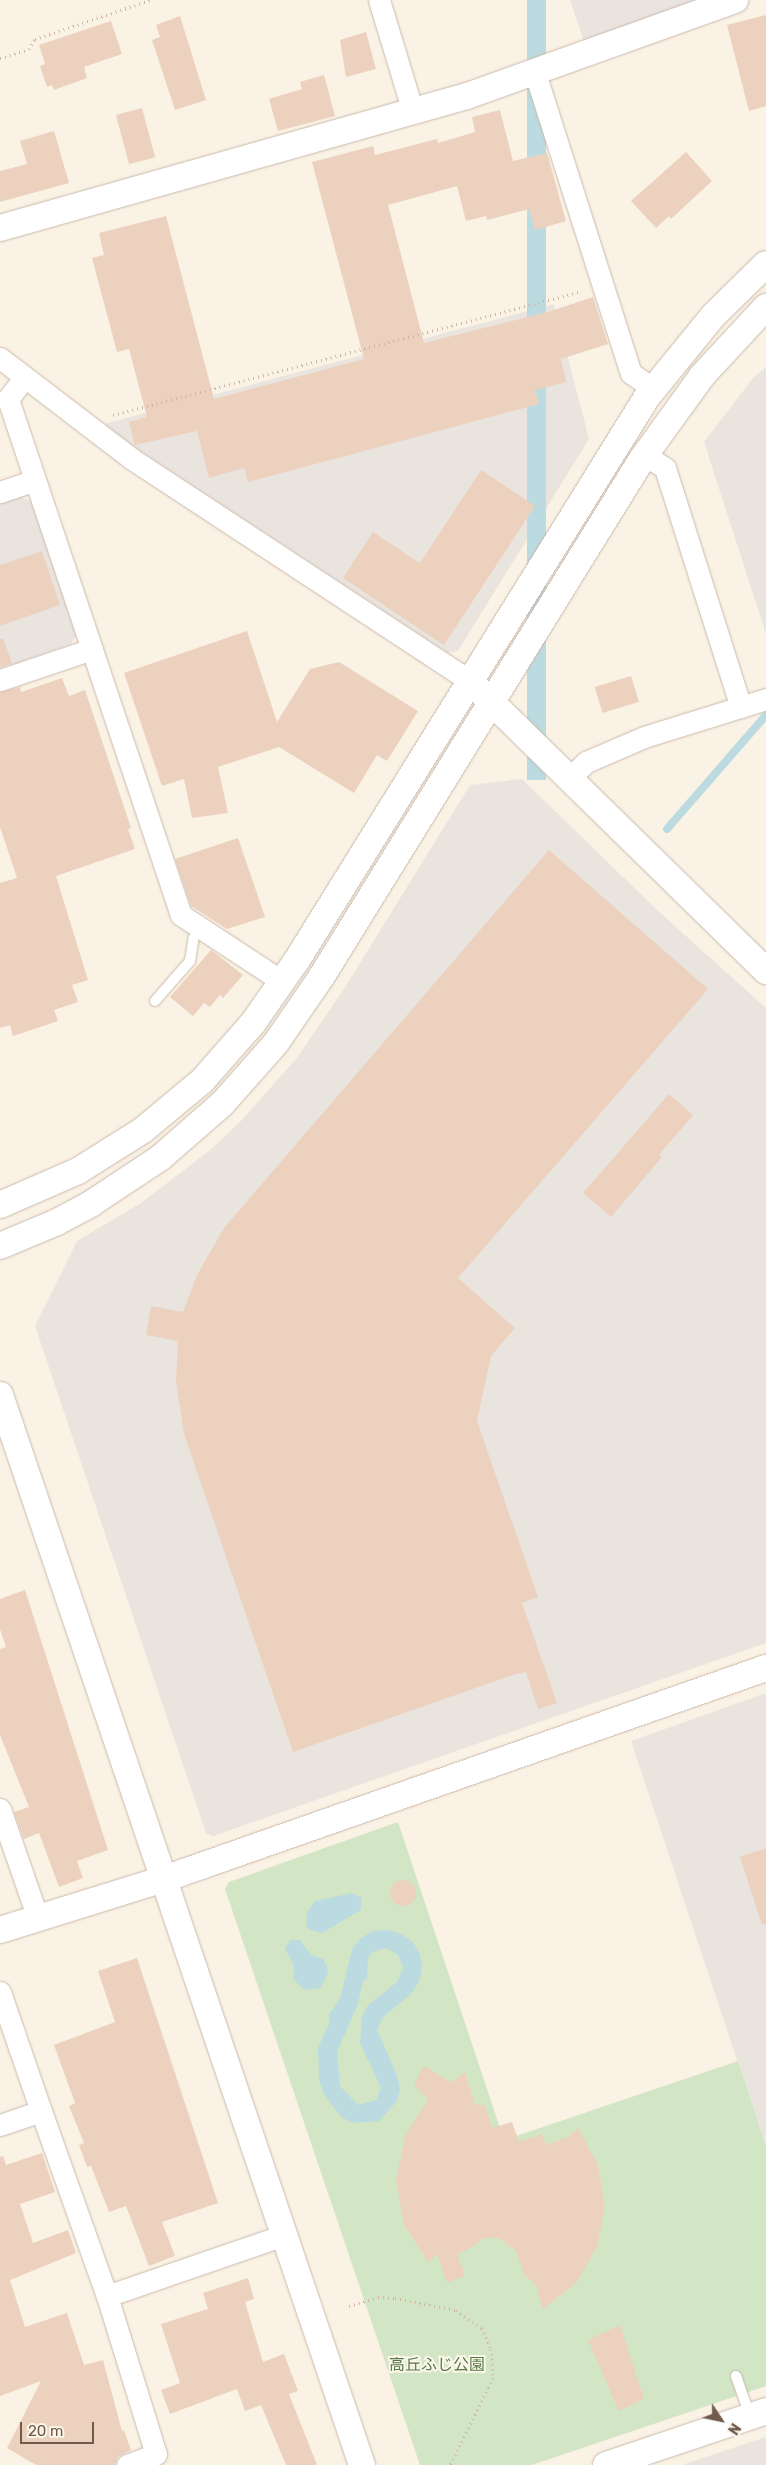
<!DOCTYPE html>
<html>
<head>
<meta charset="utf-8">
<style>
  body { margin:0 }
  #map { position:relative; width:766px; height:2465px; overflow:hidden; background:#faf2e5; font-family:Rubik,"Noto Sans JP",sans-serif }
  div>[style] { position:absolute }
  .industrial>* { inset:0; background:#eae4df }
  .green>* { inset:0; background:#d2e6c5 }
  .water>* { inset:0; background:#bbdbe1; transform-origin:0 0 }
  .pier>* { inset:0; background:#faf2e5 }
  .stream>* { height:8px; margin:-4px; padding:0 4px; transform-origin:4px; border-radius:4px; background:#bbdbe1 }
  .building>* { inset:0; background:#ecd1bf; transform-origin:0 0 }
  .round { border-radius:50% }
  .path>* { height:3px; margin-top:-1.5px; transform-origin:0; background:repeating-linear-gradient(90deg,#d1b5a3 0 1px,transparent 0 5px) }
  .roads { filter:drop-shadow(0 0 1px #cab9ac) drop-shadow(0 0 1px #cab9ac) }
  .service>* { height:10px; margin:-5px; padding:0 5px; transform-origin:5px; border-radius:5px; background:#fff }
  .minor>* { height:21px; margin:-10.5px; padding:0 10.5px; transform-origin:10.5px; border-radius:10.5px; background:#fff }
  .tertiary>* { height:26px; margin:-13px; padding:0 13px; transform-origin:13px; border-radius:13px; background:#fff }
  span { translate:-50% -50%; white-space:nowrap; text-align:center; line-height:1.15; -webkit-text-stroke:4px #fdf6eb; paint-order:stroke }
  .park-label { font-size:16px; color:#577a49 }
  .north { position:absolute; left:696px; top:2395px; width:50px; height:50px; -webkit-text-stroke:4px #fdf6eb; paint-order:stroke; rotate:124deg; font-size:14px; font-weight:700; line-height:20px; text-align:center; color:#70594d }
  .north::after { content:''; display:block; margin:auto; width:18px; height:22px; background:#70594d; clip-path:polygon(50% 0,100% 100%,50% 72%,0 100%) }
  .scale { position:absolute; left:20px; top:2422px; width:74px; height:22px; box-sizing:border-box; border:2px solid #70594d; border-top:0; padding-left:6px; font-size:15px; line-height:18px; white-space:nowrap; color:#70594d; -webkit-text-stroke:4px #fdf6eb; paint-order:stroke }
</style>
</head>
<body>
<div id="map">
  <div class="industrial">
    <div style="clip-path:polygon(570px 0,698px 0,584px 42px)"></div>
    <div style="clip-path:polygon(554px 304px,589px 439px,458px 651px,448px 653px,139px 450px,104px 424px)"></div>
    <div style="clip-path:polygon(766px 367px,766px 634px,704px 442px,753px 378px)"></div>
    <div style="clip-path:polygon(21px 497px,31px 501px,76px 635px,71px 644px,0 669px,0 504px)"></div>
    <div style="clip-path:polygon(522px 779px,656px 909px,766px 1008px,766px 1643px,213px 1836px,206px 1833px,35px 1326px,77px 1241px,141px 1203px,209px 1151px,240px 1122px,296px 1059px,344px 989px,470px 785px)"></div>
    <div style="clip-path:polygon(766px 1693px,766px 2147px,631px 1741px)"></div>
    <div style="clip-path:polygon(766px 2437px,766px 2465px,682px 2465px)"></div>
  </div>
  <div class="green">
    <div style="clip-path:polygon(398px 1822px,504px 2140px,738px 2061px,766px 2147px,766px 2386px,532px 2465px,420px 2465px,225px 1889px,229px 1882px)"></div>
  </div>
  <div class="water">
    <div style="left:527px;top:0;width:19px;height:780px"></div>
    <div style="clip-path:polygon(352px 1893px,362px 1898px,361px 1910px,322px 1933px,310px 1930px,306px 1925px,307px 1912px,315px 1901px)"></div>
    <div style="clip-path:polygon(evenodd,388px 1930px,401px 1934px,413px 1942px,420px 1954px,422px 1968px,419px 1982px,411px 1994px,383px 2017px,377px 2030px,397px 2075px,400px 2089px,397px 2101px,379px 2121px,353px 2123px,341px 2117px,324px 2094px,319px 2079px,318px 2048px,330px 2021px,328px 2016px,340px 1999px,352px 1949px,361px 1938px,373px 1931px,388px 1930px,386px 1948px,398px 1955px,403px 1968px,397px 1982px,368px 2005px,362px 2016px,360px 2043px,381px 2088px,376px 2100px,358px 2105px,340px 2086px,337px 2052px,358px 2004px,363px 1981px,367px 1978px,368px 1958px,372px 1952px,386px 1948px)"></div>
    <div style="clip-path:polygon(290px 1940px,300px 1940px,311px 1955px,323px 1959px,327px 1966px,328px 1974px,320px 1988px,305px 1990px,293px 1979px,294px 1965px,285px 1949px)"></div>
  </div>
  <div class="pier">
    <div style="clip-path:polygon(658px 338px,689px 434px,672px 458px,640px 361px)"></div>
  </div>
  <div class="stream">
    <div style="left:667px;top:829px;width:151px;rotate:-49deg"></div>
  </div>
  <div class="building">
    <div style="clip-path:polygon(766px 15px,766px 106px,749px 111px,727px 25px)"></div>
    <div style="clip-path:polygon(180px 16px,206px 100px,175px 110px,152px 40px,160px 37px,156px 25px)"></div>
    <div style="clip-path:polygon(111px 21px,122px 54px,84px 67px,87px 78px,54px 90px,52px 85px,47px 87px,40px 66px,45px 64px,39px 45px)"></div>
    <div style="clip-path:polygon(366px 32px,376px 69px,346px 77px,340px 40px)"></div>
    <div style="clip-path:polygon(324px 75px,335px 116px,278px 131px,269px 99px,302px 89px,300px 82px)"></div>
    <div style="left:142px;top:108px;width:51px;height:27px;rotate:75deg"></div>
    <div style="clip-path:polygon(500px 110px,513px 161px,547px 153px,566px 221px,535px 230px,529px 209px,487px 220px,486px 216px,466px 221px,457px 186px,388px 205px,424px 343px,548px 312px,593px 297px,608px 344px,561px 359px,566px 382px,535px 390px,539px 404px,248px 482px,244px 468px,209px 478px,197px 431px,135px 445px,129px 422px,147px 417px,129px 349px,117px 352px,92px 258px,104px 255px,99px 233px,166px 216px,214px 399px,364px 359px,312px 162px,373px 146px,375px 155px,437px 139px,438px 143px,475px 132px,472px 117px)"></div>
    <div style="clip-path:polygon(54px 131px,69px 183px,0 202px,0 171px,27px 164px,20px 141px)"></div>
    <div style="clip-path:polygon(686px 152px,712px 181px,671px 219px,669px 216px,656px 228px,631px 201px)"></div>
    <div style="clip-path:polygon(481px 470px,535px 506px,444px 645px,343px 578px,373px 532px,420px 563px)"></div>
    <div style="clip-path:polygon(42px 551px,60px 605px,0 626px,0 565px)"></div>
    <div style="clip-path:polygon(247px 631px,277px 722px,310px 669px,339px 662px,418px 711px,387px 761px,377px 755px,354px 793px,279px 747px,218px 767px,228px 813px,192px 818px,184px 779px,162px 786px,124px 673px)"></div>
    <div style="clip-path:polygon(0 639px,3px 639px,12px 663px,0 667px)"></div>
    <div style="left:631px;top:676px;width:27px;height:38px;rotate:73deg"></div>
    <div style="clip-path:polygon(62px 678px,69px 696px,85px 690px,131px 828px,128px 829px,135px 849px,56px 876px,88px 980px,72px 985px,78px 1002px,54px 1010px,58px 1021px,13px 1036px,10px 1025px,0 1028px,0 883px,17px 878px,0 827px,0 692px,20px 687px,21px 692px)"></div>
    <div style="clip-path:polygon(238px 838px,265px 917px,227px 929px,191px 906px,175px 859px)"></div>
    <div style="clip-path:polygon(549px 850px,708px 989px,458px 1278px,515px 1328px,491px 1356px,477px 1421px,538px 1597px,522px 1603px,557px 1703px,538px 1709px,526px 1672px,516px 1674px,293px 1752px,184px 1434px,176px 1381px,178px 1341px,146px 1335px,151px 1306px,183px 1312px,197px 1275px,224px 1228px)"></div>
    <div style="clip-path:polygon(211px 950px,243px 975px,223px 998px,220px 995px,210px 1007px,204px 1003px,193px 1016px,170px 997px)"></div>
    <div style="clip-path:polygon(669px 1094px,693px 1115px,659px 1155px,662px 1157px,611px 1217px,583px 1193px)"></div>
    <div style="clip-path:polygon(25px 1590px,108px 1850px,77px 1861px,83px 1878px,59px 1887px,39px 1833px,24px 1839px,14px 1812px,29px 1807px,0 1735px,0 1649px,6px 1647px,0 1629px,0 1599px)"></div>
    <div style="clip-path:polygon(766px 1848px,766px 1924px,762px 1925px,740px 1857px)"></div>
    <div class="round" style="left:390px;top:1880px;width:26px;height:26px"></div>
    <div style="clip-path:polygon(137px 1958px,218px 2203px,162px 2222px,175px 2256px,149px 2266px,126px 2206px,109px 2212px,91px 2166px,87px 2167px,79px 2145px,84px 2143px,69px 2106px,75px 2103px,54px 2045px,115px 2022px,98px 1971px)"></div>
    <div style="clip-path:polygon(424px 2066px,451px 2082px,465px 2072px,475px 2104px,485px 2106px,492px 2128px,512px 2122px,519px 2142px,542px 2134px,546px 2145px,568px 2137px,578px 2128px,598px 2165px,605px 2206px,597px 2247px,576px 2283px,543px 2309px,535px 2283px,525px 2277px,516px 2251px,499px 2238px,484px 2238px,473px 2247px,457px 2254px,465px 2276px,447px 2283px,437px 2254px,428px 2262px,404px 2225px,396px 2180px,405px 2136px,428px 2100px,414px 2084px)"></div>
    <div style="clip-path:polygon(42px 2153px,55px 2192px,20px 2204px,33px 2243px,68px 2230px,76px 2253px,10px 2280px,25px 2327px,67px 2313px,84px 2365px,103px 2360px,122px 2431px,124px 2430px,131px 2450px,118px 2457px,115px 2465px,36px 2465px,7px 2448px,41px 2381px,0 2396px,0 2157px,3px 2156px,6px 2165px)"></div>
    <div style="clip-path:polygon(248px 2278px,254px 2299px,245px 2302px,263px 2362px,284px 2354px,298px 2391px,289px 2394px,317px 2465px,286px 2465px,261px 2405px,245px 2411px,237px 2389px,170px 2414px,161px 2390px,180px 2383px,161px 2324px,208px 2309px,203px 2293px)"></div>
    <div style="clip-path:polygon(620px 2325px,644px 2399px,619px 2411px,588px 2340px)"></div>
  </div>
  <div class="path">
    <div style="left:0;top:58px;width:30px;rotate:-17deg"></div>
    <div style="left:29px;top:49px;width:12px;rotate:-59deg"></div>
    <div style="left:35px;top:39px;width:121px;rotate:-18.7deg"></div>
    <div style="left:113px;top:415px;width:484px;rotate:-14.8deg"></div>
    <div style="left:349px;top:2306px;width:30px;rotate:-17deg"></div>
    <div style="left:378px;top:2297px;width:17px;rotate:3deg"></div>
    <div style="left:395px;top:2298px;width:62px;rotate:11.1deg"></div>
    <div style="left:456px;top:2310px;width:32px;rotate:35deg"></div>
    <div style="left:482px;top:2328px;width:23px;rotate:67deg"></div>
    <div style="left:491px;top:2349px;width:29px;rotate:86deg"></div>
    <div style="left:493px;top:2378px;width:97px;rotate:116.3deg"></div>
  </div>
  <div class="roads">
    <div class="service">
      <div style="left:155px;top:1001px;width:53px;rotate:-48.8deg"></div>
      <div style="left:190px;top:961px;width:24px;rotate:-81deg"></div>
      <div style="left:736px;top:2376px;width:42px;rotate:70.7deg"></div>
    </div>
    <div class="minor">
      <div style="left:379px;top:0;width:117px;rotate:73.1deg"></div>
      <div style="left:535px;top:73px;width:315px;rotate:72.3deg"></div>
      <div style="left:631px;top:373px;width:27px;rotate:36deg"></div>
      <div style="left:0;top:358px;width:166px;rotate:37.4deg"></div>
      <div style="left:132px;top:459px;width:404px;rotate:33.3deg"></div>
      <div style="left:25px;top:377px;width:28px;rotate:128deg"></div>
      <div style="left:8px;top:399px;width:544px;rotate:71.47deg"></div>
      <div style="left:181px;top:915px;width:122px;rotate:33.3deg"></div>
      <div style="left:645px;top:455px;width:24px;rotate:33deg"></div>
      <div style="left:665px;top:468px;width:251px;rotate:72.4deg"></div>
      <div style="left:0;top:492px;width:37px;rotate:-19deg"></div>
      <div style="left:0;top:680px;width:97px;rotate:-18.6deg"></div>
      <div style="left:570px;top:778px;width:23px;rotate:-45deg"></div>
      <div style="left:586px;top:762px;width:63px;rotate:-23.3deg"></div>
      <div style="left:644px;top:737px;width:128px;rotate:-17.3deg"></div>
      <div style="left:0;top:1809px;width:116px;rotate:70.9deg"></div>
      <div style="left:0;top:1992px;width:126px;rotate:71deg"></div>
      <div style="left:41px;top:2111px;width:43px;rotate:161.1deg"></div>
      <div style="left:41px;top:2111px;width:196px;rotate:70.4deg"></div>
      <div style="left:107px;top:2296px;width:165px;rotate:72.8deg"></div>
      <div style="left:156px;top:2454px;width:31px;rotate:159deg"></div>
      <div style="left:107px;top:2296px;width:187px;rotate:-19deg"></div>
    </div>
    <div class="tertiary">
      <div style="left:0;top:228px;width:485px;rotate:-15.8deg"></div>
      <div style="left:467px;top:96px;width:285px;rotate:-19.7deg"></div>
      <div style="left:479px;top:690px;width:402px;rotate:44.4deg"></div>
      <div style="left:0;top:1205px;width:85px;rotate:-23.6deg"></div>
      <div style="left:78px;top:1171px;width:77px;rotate:-32.2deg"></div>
      <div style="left:143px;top:1130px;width:77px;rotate:-39.7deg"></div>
      <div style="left:202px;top:1081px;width:77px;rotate:-48.7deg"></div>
      <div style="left:253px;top:1023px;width:77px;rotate:-55.1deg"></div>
      <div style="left:297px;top:960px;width:663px;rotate:-58.13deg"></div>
      <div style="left:647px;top:397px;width:104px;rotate:-50.8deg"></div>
      <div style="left:713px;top:316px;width:74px;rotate:-44.5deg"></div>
      <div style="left:0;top:1246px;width:62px;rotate:-22.8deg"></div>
      <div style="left:57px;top:1222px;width:40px;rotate:-28deg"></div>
      <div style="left:92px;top:1203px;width:82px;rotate:-33.5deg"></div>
      <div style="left:160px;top:1158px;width:82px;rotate:-41.1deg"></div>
      <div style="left:222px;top:1104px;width:81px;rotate:-48.5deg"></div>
      <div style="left:276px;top:1043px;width:81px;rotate:-55.5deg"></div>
      <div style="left:322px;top:976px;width:608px;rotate:-58.24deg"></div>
      <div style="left:642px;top:459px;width:102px;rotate:-54.1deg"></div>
      <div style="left:702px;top:376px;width:94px;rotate:-47.2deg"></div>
      <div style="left:0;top:1395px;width:1130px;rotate:71.31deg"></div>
      <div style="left:0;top:1930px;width:172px;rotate:-17.3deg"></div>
      <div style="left:164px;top:1879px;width:638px;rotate:-19.32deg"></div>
      <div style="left:606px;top:2465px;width:169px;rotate:-18.6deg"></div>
    </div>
  </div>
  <div class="park-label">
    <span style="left:437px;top:2365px">高丘ふじ公園</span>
  </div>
  <div class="north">N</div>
  <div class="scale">20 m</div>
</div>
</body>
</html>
